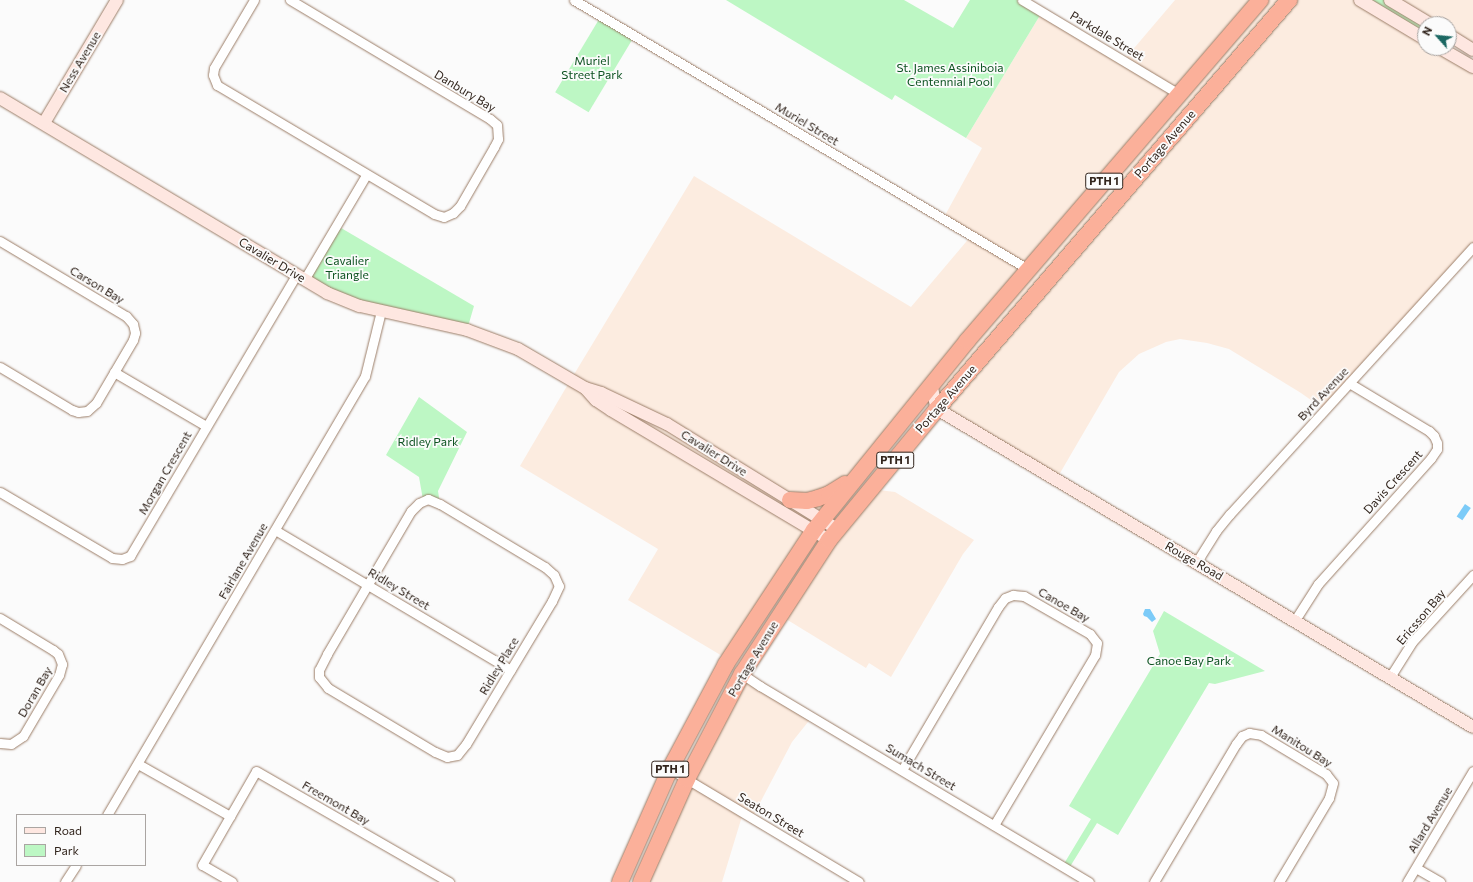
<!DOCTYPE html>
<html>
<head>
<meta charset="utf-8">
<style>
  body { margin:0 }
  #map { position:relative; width:1473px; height:882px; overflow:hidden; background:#fbfbfb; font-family:Commissioner,sans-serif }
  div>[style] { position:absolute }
  .built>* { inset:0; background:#fcece0 }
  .green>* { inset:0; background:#bdf7c4; transform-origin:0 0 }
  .water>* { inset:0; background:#7ccbf8; transform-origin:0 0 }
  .roads { filter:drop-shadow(0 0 1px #9b7d67) drop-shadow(0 0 1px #9b7d67) }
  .street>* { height:9px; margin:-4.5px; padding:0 4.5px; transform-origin:4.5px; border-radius:4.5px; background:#fff }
  .secondary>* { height:12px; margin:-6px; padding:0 6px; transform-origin:6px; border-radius:6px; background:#fee7e1 }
  .highway>* { height:16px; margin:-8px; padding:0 8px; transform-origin:8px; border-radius:8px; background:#fbb09a }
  span { translate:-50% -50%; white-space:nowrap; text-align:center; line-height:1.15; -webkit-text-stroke:3.5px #fbfbfb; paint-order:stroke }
  .shield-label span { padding:1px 3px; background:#fbfbfb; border:1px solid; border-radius:3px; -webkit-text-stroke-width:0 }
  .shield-label { font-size:11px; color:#31241c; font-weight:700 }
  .street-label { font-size:12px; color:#31241c }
  .park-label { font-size:12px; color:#0c5220 }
  .legend { position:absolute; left:16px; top:814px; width:130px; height:52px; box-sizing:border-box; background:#fbfbfb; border:1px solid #aaa5a2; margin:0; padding:5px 7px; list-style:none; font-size:12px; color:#31241c }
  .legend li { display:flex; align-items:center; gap:8px; height:20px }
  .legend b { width:20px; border:1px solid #aaa5a2 }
  .north { position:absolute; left:1417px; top:16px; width:40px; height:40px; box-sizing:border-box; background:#fbfbfb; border:1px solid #aaa5a2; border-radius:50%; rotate:297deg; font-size:11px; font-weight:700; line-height:16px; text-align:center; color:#31241c }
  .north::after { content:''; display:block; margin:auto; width:14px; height:18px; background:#1b6762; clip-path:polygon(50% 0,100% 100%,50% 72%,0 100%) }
</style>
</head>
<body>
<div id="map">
  <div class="built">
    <div style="clip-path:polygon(1175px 0,1360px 0,1425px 39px,1425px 48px,1440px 48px,1473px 67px,1473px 247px,1325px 410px,1301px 393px,1229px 349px,1207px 343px,1180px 339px,1166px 342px,1139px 354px,1119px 372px,1056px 480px,937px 409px,931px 385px,729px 660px,628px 600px,658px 549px,520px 466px,564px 391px,694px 176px,911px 307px,971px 236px,943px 219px,982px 148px,966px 138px,1042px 12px,1124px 60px)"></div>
    <div style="clip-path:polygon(1390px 0,1473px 0,1473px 50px,1449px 35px,1449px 24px,1430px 24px)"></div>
    <div style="clip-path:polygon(871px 489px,895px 492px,974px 540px,963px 554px,891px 677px,869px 663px,866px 668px,781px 616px)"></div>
    <div style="clip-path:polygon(742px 674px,812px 717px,792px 742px,752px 818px,743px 813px,722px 882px,641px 882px)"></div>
  </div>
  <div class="green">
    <div style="clip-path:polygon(726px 0,904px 0,953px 28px,970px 0,1022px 0,1042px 12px,966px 138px,895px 95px,892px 100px)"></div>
    <div style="clip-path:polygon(1360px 0,1390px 0,1425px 24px,1425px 39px)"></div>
    <div style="left:601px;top:16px;width:39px;height:89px;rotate:31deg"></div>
    <div style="clip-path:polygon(336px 225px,474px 306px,467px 330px,381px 311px,304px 280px)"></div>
    <div style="clip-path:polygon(419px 397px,467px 432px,438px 491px,440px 504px,423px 500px,419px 477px,386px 455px)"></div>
    <div style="clip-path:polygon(1164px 611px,1265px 671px,1215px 684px,1209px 683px,1118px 835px,1097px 823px,1068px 870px,1062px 867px,1091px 819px,1069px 806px,1160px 654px,1153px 631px)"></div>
  </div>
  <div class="water">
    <div style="left:1465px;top:504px;width:7px;height:15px;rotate:34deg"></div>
    <div style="clip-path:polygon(1145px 609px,1150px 609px,1156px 619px,1152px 622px,1147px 617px,1144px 616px,1143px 614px)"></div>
  </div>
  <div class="roads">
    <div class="street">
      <div style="left:254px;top:0;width:79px;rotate:120.5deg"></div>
      <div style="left:214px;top:68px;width:7px;rotate:98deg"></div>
      <div style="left:213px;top:75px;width:11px;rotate:68deg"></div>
      <div style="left:217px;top:85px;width:252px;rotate:30.7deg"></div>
      <div style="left:434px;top:214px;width:10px;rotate:17deg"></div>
      <div style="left:444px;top:217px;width:10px;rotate:-24deg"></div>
      <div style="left:453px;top:213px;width:10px;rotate:-45deg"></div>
      <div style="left:460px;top:206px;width:68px;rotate:-60deg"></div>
      <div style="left:494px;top:147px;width:9px;rotate:-63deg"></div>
      <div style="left:498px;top:139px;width:14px;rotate:-94deg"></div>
      <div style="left:497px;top:125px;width:9px;rotate:-139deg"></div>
      <div style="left:490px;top:119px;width:233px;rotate:-149.2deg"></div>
      <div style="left:574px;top:0;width:528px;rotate:30.65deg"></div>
      <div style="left:1022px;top:0;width:183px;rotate:30.9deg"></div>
      <div style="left:0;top:241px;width:147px;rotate:30.8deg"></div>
      <div style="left:126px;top:316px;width:11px;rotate:49deg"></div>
      <div style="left:133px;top:324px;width:9px;rotate:77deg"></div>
      <div style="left:135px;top:333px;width:7px;rotate:106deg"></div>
      <div style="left:133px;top:340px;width:73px;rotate:120.4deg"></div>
      <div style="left:96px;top:403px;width:12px;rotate:138deg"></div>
      <div style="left:87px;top:411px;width:9px;rotate:174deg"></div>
      <div style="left:78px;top:412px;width:6px;rotate:-162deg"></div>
      <div style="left:72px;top:410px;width:84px;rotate:-149.2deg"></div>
      <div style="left:304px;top:280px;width:122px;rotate:-59.4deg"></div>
      <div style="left:114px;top:372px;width:107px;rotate:30.4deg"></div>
      <div style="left:0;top:492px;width:130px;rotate:30.5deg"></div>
      <div style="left:112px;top:558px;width:10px;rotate:6deg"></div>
      <div style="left:122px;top:559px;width:9px;rotate:-21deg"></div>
      <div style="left:130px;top:556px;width:326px;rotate:-59.4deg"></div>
      <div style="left:428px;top:499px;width:13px;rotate:23deg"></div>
      <div style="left:440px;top:504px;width:122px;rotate:31deg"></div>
      <div style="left:545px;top:567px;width:12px;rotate:42deg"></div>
      <div style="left:554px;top:575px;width:12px;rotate:66deg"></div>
      <div style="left:559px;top:586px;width:17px;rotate:115deg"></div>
      <div style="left:552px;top:601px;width:167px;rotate:121deg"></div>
      <div style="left:466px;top:744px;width:14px;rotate:129deg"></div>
      <div style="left:457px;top:755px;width:10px;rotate:169deg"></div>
      <div style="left:447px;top:757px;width:13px;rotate:-157deg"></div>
      <div style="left:435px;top:752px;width:125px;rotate:-149.1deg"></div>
      <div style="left:328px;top:688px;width:14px;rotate:-129deg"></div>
      <div style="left:319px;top:677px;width:7px;rotate:-90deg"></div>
      <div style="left:319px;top:670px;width:18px;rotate:-63deg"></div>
      <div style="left:327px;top:654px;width:166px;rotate:-59.6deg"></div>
      <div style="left:411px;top:511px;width:11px;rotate:-45deg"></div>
      <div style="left:419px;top:503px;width:10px;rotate:-24deg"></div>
      <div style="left:275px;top:530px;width:274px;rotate:30.7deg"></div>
      <div style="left:1196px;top:563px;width:38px;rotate:-58deg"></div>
      <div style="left:1216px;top:531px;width:22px;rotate:-51deg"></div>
      <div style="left:1230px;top:514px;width:361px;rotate:-47.7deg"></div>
      <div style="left:0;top:618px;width:62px;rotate:31.1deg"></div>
      <div style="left:53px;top:650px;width:6px;rotate:39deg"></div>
      <div style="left:58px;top:654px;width:11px;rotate:68deg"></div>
      <div style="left:62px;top:664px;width:11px;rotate:105deg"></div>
      <div style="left:59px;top:675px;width:71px;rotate:120.5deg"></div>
      <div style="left:23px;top:736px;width:14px;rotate:146deg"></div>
      <div style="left:11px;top:744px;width:11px;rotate:-175deg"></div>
      <div style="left:1295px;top:620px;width:43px;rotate:-57.4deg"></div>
      <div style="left:1318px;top:584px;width:169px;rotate:-48.1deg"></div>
      <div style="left:1431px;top:458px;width:11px;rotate:-56deg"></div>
      <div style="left:1437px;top:449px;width:6px;rotate:-90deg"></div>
      <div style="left:1437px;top:443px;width:8px;rotate:-113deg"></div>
      <div style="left:1434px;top:436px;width:7px;rotate:-135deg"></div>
      <div style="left:1429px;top:431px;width:93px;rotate:-149deg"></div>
      <div style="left:742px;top:674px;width:22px;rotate:34deg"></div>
      <div style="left:760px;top:686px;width:383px;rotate:30.8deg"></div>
      <div style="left:1390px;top:677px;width:41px;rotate:-57.8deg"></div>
      <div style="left:1412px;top:642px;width:91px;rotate:-47.7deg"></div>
      <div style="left:138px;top:764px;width:106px;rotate:29.5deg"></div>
      <div style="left:670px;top:769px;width:220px;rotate:30.9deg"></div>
      <div style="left:902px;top:770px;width:189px;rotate:-59.5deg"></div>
      <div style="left:998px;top:607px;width:11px;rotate:-52deg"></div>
      <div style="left:1005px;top:598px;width:9px;rotate:-21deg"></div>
      <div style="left:1013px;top:595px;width:11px;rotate:5deg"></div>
      <div style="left:1024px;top:596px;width:76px;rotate:29.9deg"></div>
      <div style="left:1090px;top:634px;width:11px;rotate:52deg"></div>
      <div style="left:1097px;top:643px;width:12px;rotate:99deg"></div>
      <div style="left:1095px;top:655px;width:198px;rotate:120.7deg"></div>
      <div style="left:107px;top:815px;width:509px;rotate:-59.56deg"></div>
      <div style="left:365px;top:376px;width:67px;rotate:-76.2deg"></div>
      <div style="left:1416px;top:868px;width:28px;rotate:30deg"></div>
      <div style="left:65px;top:882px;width:20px;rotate:-57deg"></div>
      <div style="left:232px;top:882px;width:34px;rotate:-150deg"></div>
      <div style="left:202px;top:865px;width:108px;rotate:-60.1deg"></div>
      <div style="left:256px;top:771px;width:223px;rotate:29.9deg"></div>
      <div style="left:1154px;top:882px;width:161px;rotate:-59.3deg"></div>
      <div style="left:1236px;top:744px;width:10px;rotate:-53deg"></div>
      <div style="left:1242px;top:736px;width:8px;rotate:-23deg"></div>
      <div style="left:1249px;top:733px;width:12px;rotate:9deg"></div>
      <div style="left:1261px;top:735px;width:76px;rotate:31deg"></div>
      <div style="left:1326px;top:774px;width:11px;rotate:52deg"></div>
      <div style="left:1333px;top:783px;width:16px;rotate:105deg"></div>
      <div style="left:1329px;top:798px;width:98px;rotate:120.8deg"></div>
      <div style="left:1407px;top:882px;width:129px;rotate:-59.3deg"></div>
    </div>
    <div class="secondary">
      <div style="left:1360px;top:0;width:76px;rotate:31deg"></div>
      <div style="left:1390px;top:0;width:47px;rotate:31deg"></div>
      <div style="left:1449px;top:35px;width:28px;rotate:32deg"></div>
      <div style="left:1440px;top:48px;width:38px;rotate:30deg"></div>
      <div style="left:0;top:98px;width:381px;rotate:30.8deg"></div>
      <div style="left:327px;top:293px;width:35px;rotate:22deg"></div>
      <div style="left:360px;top:306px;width:110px;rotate:12.6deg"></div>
      <div style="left:467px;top:330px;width:54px;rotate:20.4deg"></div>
      <div style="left:518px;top:349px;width:78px;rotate:30.2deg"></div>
      <div style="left:585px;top:388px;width:17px;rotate:17deg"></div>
      <div style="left:601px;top:393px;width:73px;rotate:25.2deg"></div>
      <div style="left:667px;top:424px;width:200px;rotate:31.7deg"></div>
      <div style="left:44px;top:123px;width:143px;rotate:-59.3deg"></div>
      <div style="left:931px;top:384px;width:26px;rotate:77deg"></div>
      <div style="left:937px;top:409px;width:623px;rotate:30.68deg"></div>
      <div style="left:586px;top:389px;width:15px;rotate:48deg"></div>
      <div style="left:596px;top:400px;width:18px;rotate:34deg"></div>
      <div style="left:611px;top:410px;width:254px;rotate:30.8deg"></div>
    </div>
    <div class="highway">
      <div style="left:790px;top:500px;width:17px;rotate:3deg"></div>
      <div style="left:807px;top:501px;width:11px;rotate:-15deg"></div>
      <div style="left:818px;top:498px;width:12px;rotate:-20deg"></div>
      <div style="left:829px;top:494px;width:19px;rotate:-32deg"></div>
      <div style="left:620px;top:882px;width:124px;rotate:-66.1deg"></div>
      <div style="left:670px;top:769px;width:119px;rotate:-61.9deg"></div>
      <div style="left:726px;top:664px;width:160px;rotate:-56.7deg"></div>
      <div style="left:814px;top:530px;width:243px;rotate:-51deg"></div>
      <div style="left:967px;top:341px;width:450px;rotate:-49.3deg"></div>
      <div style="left:641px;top:882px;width:113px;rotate:-65.9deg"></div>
      <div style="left:687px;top:779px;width:119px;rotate:-62.4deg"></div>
      <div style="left:742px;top:674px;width:160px;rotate:-57deg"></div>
      <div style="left:829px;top:540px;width:170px;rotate:-50.5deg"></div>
      <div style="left:937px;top:409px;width:540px;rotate:-49.28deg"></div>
    </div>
  </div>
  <div class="shield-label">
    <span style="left:1104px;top:181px">PTH 1</span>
    <span style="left:895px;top:460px">PTH 1</span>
    <span style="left:670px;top:769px">PTH 1</span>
  </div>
  <div class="street-label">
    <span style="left:1107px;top:36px;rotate:31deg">Parkdale Street</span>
    <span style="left:80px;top:62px;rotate:-59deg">Ness Avenue</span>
    <span style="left:465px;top:91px;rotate:31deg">Danbury Bay</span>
    <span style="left:807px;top:124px;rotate:31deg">Muriel Street</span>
    <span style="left:1165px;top:144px;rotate:-49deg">Portage Avenue</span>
    <span style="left:272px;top:260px;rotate:31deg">Cavalier Drive</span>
    <span style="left:97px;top:285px;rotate:31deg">Carson Bay</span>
    <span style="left:1323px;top:394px;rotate:-47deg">Byrd Avenue</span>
    <span style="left:946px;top:399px;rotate:-49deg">Portage Avenue</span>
    <span style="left:714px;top:453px;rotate:32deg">Cavalier Drive</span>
    <span style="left:165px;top:473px;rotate:-60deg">Morgan Crescent</span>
    <span style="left:1393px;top:482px;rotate:-48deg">Davis Crescent</span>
    <span style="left:243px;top:561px;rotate:-60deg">Fairlane Avenue</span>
    <span style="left:1194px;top:561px;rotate:30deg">Rouge Road</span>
    <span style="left:399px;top:589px;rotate:31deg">Ridley Street</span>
    <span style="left:1064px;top:605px;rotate:30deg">Canoe Bay</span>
    <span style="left:1421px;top:617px;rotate:-50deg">Ericsson Bay</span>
    <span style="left:753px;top:659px;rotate:-59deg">Portage Avenue</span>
    <span style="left:499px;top:666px;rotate:-59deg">Ridley Place</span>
    <span style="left:35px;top:692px;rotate:-60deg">Doran Bay</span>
    <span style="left:1302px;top:746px;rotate:32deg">Manitou Bay</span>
    <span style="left:921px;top:767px;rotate:31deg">Sumach Street</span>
    <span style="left:336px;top:803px;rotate:30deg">Freemont Bay</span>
    <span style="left:771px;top:815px;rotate:31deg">Seaton Street</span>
    <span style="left:1430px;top:820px;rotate:-59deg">Allard Avenue</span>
  </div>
  <div class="park-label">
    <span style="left:592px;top:68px">Muriel<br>Street Park</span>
    <span style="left:950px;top:75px">St. James Assiniboia<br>Centennial Pool</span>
    <span style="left:347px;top:268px">Cavalier<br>Triangle</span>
    <span style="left:428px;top:442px">Ridley Park</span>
    <span style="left:1189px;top:661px">Canoe Bay Park</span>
  </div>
  <ul class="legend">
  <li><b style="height:5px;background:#fee7e1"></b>Road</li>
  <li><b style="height:11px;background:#bdf7c4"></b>Park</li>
  </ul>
  <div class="north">N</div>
</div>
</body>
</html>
